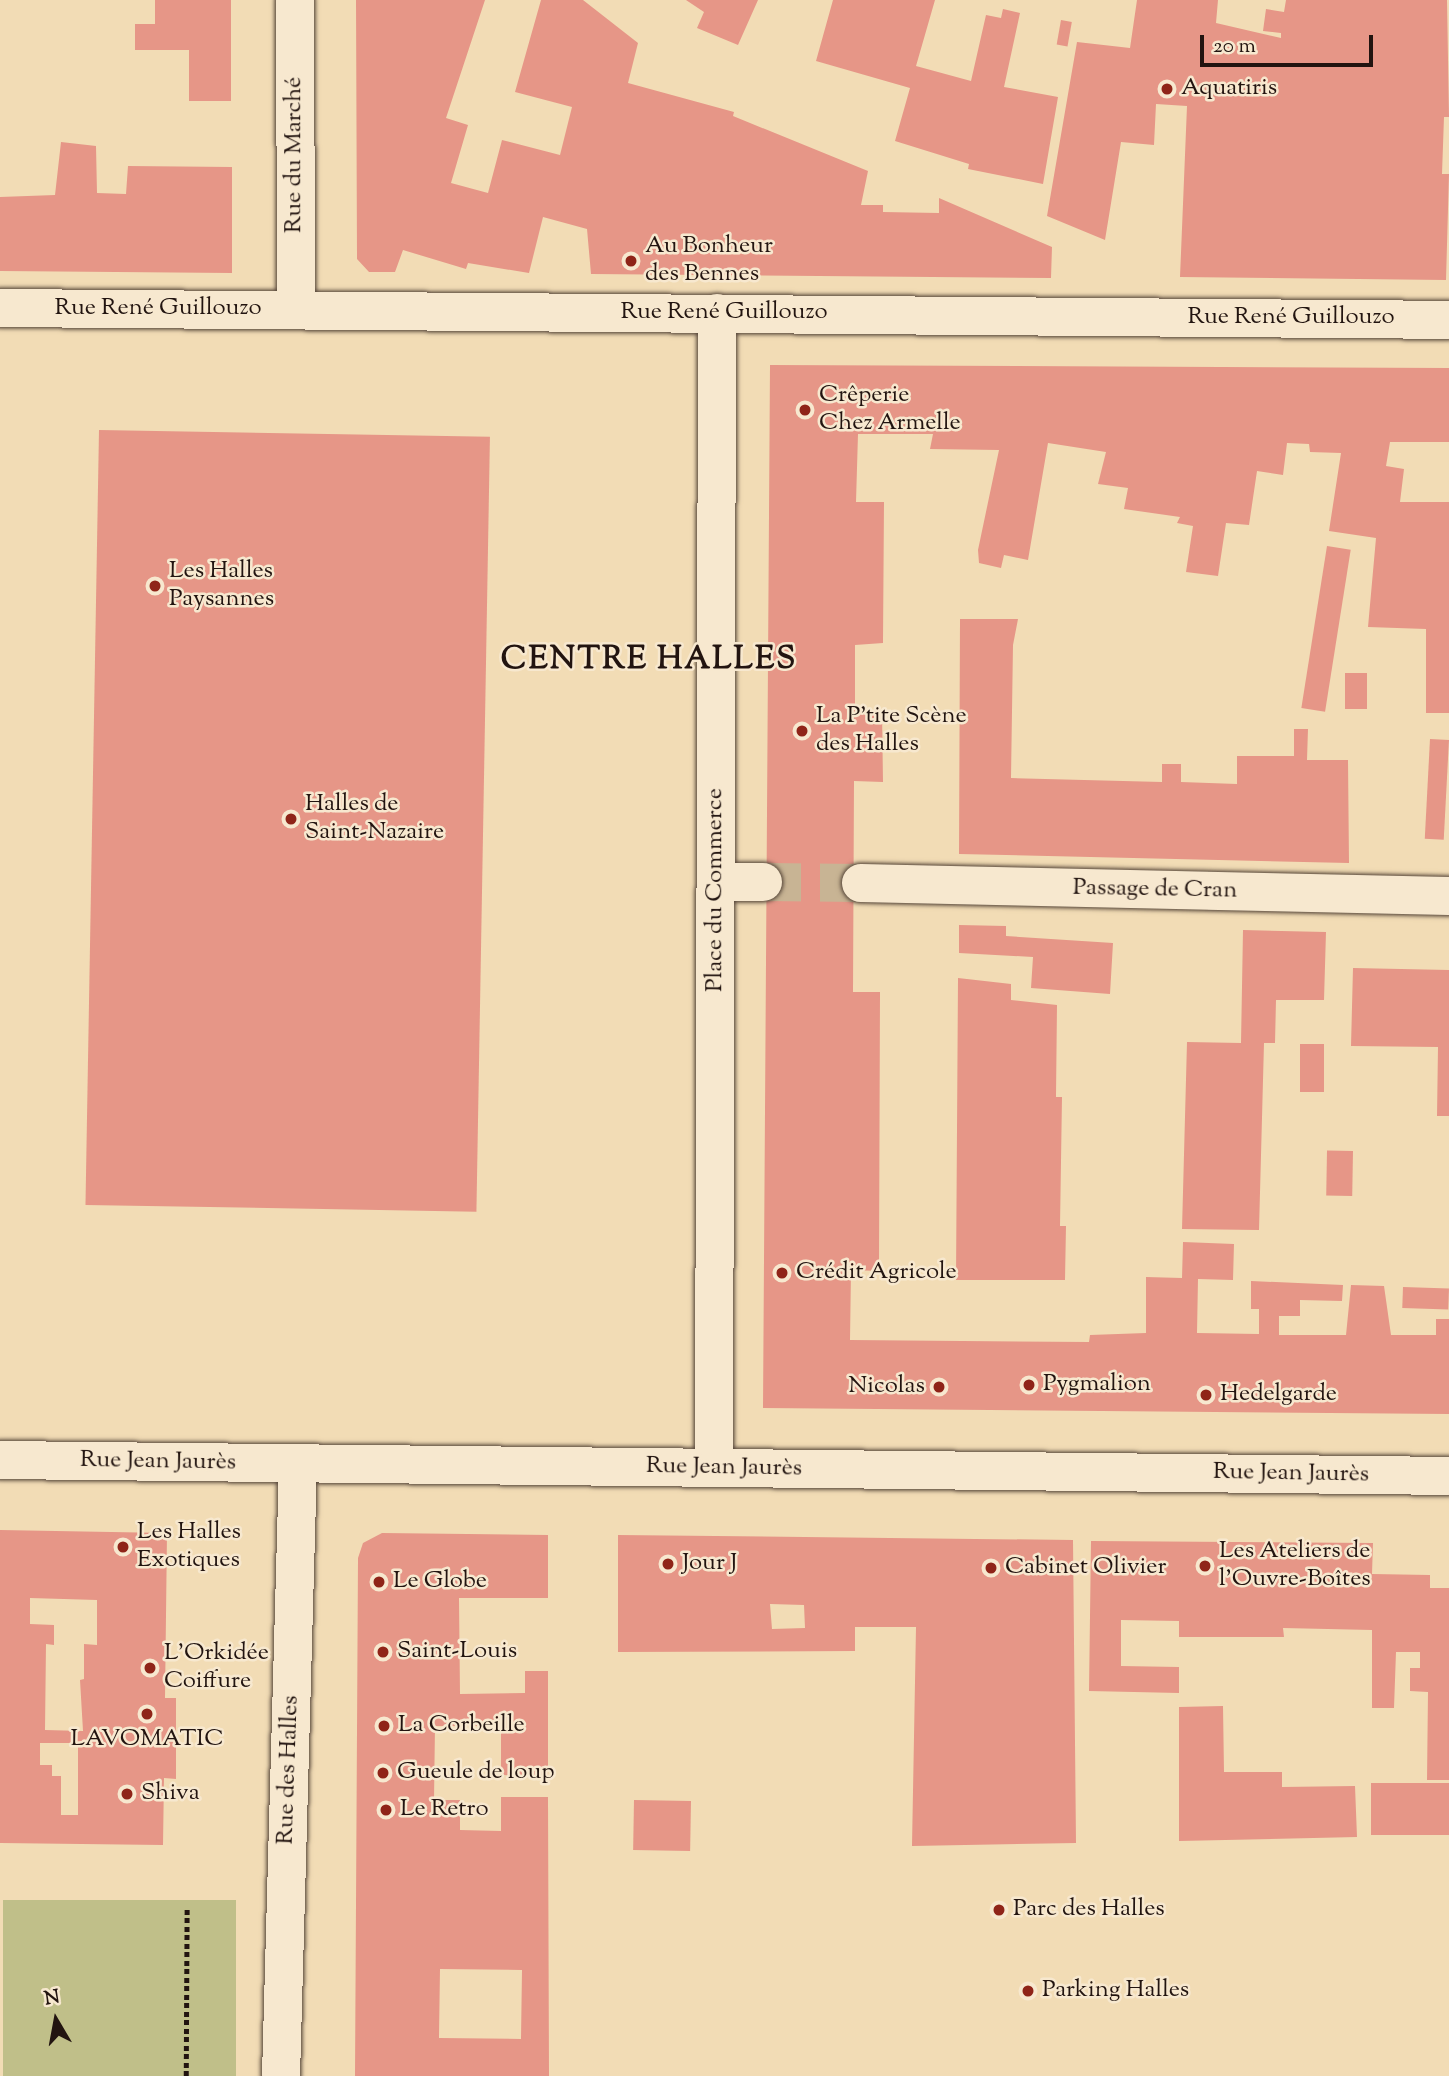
<!DOCTYPE html>
<html>
<head>
<meta charset="utf-8">
<style>
  body { margin:0 }
  #map { position:relative; width:1449px; height:2076px; overflow:hidden; background:#f2dcb5; font-family:"Sorts Mill Goudy",serif }
  div>[style] { position:absolute }
  .green>* { inset:0; background:#c0bf89; transform-origin:0 0 }
  .building>* { inset:0; background:#e69687; transform-origin:0 0 }
  .street-tunnel>* { height:38px; margin-top:-19px; transform-origin:0; background:repeating-linear-gradient(90deg,#c8b494 0 38px,transparent 0 57px) }
  .path>* { height:4.5px; margin-top:-2.25px; transform-origin:0; background:repeating-linear-gradient(90deg,#221410 0 5px,transparent 0 8.5px) }
  .roads { filter:drop-shadow(0 0 2px #564639) drop-shadow(0 0 2px #564639) }
  .street>* { height:38px; margin:-19px; padding:0 19px; transform-origin:19px; border-radius:19px; background:#f7e8cf }
  .secondary>* { height:38px; margin:-19px; padding:0 19px; transform-origin:19px; border-radius:19px; background:#f7e8cf }
  .dots>* { width:19px; height:19px; translate:-50% -50%; box-sizing:border-box; border:4px solid #f7e8cf; border-radius:50% }
  span { translate:-50% -50%; white-space:nowrap; text-align:center; line-height:1.15; -webkit-text-stroke:5px #f7e8cf; paint-order:stroke }
  .poi-label { font-size:24px; color:#221410 }
  .left { translate:0 -50%; text-align:left }
  .right { translate:-100% -50%; text-align:right }
  .street-label { font-size:24px; color:#221410 }
  .district-label { font-size:32px; color:#221410; font-weight:700; letter-spacing:2px }
  .north { position:absolute; left:21px; top:1985px; width:70px; height:70px; -webkit-text-stroke:5px #f7e8cf; paint-order:stroke; rotate:350deg; font-size:19px; font-weight:700; line-height:28px; text-align:center; color:#221410 }
  .north::after { content:''; display:block; margin:auto; width:24px; height:32px; background:#221410; clip-path:polygon(50% 0,100% 100%,50% 72%,0 100%) }
  .scale { position:absolute; left:1200px; top:35px; width:173px; height:32px; box-sizing:border-box; border:4px solid #221410; border-top:0; padding-left:9px; font-size:21px; line-height:24px; white-space:nowrap; color:#221410; -webkit-text-stroke:5px #f7e8cf; paint-order:stroke }
</style>
</head>
<body>
<div id="map">
  <div class="green">
    <div style="left:3px;top:1900px;width:233px;height:176px"></div>
  </div>
  <div class="building">
    <div style="clip-path:polygon(155px 0,231px 0,231px 101px,189px 101px,189px 50px,135px 50px,135px 24px,155px 24px)"></div>
    <div style="clip-path:polygon(356px 0,485px 0,446px 118px,468px 125px,451px 183px,488px 193px,502px 140px,560px 155px,572px 107px,515px 92px,541px 0,583px 0,638px 43px,628px 83px,734px 112px,733px 116px,868px 171px,861px 205px,883px 205px,883px 212px,939px 213px,939px 198px,1052px 247px,1051px 278px,591px 274px,587px 229px,543px 217px,529px 273px,468px 263px,466px 269px,403px 250px,395px 272px,369px 272px,357px 259px)"></div>
    <div style="clip-path:polygon(686px 0,758px 0,738px 45px,697px 28px,704px 12px)"></div>
    <div style="clip-path:polygon(833px 0,935px 0,916px 66px,971px 81px,986px 15px,1001px 18px,1003px 9px,1020px 13px,1004px 87px,1058px 97px,1043px 184px,968px 169px,969px 164px,895px 141px,910px 88px,816px 61px)"></div>
    <div style="clip-path:polygon(1137px 0,1218px 0,1216px 23px,1281px 38px,1281px 33px,1263px 31px,1266px 9px,1284px 12px,1286px 0,1447px 0,1449px 117px,1444px 117px,1442px 174px,1449px 174px,1446px 280px,1180px 277px,1187px 106px,1156px 104px,1154px 145px,1121px 142px,1105px 240px,1047px 216px,1077px 42px,1130px 48px)"></div>
    <div style="left:1061px;top:20px;width:11px;height:25px;rotate:10deg"></div>
    <div style="clip-path:polygon(61px 142px,96px 146px,97px 193px,126px 194px,128px 166px,232px 167px,232px 273px,0 271px,0 197px,55px 195px)"></div>
    <div style="clip-path:polygon(770px 365px,1449px 368px,1449px 442px,1390px 442px,1386px 466px,1404px 469px,1400px 502px,1449px 502px,1449px 713px,1426px 713px,1426px 629px,1368px 627px,1376px 538px,1329px 531px,1341px 453px,1310px 452px,1309px 444px,1287px 443px,1283px 475px,1257px 471px,1249px 525px,1226px 523px,1218px 576px,1186px 572px,1193px 526px,1177px 523px,1180px 517px,1124px 509px,1128px 488px,1098px 484px,1106px 452px,1048px 443px,1028px 560px,1004px 555px,1001px 568px,979px 563px,978px 550px,999px 450px,930px 449px,933px 434px,858px 434px,856px 502px,884px 502px,883px 643px,855px 645px,855px 710px,882px 711px,883px 782px,854px 781px,853px 992px,880px 992px,879px 1271px,851px 1270px,850px 1340px,1089px 1342px,1090px 1335px,1146px 1333px,1146px 1277px,1182px 1278px,1183px 1242px,1234px 1244px,1233px 1280px,1198px 1279px,1197px 1333px,1259px 1334px,1259px 1309px,1251px 1309px,1251px 1281px,1343px 1285px,1342px 1301px,1300px 1300px,1300px 1316px,1279px 1316px,1279px 1335px,1346px 1335px,1351px 1285px,1384px 1286px,1391px 1335px,1436px 1335px,1436px 1319px,1449px 1319px,1449px 1414px,763px 1408px)"></div>
    <div style="left:99px;top:430px;width:391px;height:775px;rotate:1deg"></div>
    <div style="left:1327px;top:546px;width:24px;height:164px;rotate:9deg"></div>
    <div style="clip-path:polygon(960px 619px,1018px 619px,1013px 645px,1011px 778px,1162px 782px,1162px 764px,1181px 764px,1181px 782px,1237px 784px,1237px 756px,1294px 756px,1294px 729px,1308px 729px,1307px 760px,1348px 760px,1349px 863px,959px 854px)"></div>
    <div style="left:1345px;top:673px;width:22px;height:36px"></div>
    <div style="left:1430px;top:739px;width:19px;height:100px;rotate:3deg"></div>
    <div style="clip-path:polygon(959px 925px,1006px 926px,1006px 936px,1113px 943px,1110px 994px,1031px 988px,1033px 957px,959px 953px)"></div>
    <div style="clip-path:polygon(1243px 930px,1326px 932px,1324px 1000px,1276px 1000px,1275px 1043px,1264px 1043px,1259px 1230px,1182px 1229px,1187px 1042px,1241px 1043px)"></div>
    <div style="clip-path:polygon(1353px 968px,1449px 970px,1449px 1116px,1437px 1116px,1438px 1047px,1351px 1046px)"></div>
    <div style="clip-path:polygon(958px 978px,1011px 984px,1011px 1000px,1057px 1005px,1056px 1097px,1062px 1097px,1060px 1226px,1066px 1226px,1065px 1280px,956px 1280px)"></div>
    <div style="left:1300px;top:1044px;width:24px;height:48px"></div>
    <div style="left:1353px;top:1151px;width:45px;height:26px;rotate:91deg"></div>
    <div style="left:1403px;top:1287px;width:46px;height:21px;rotate:2deg"></div>
    <div style="clip-path:polygon(evenodd,0 1530px,167px 1533px,165px 1698px,176px 1698px,176px 1779px,164px 1778px,163px 1845px,0 1843px,0 1530px,30px 1598px,97px 1600px,97px 1645px,84px 1644px,84px 1679px,80px 1680px,83px 1731px,45px 1730px,46px 1644px,54px 1645px,54px 1625px,30px 1624px,30px 1598px,0 1530px,40px 1743px,78px 1743px,78px 1815px,61px 1815px,61px 1776px,52px 1776px,52px 1765px,40px 1765px,40px 1743px)"></div>
    <div style="clip-path:polygon(evenodd,382px 1533px,548px 1535px,548px 1598px,459px 1598px,460px 1694px,525px 1693px,525px 1671px,548px 1671px,548px 1776px,501px 1775px,501px 1726px,435px 1726px,434px 1800px,460px 1800px,460px 1830px,501px 1831px,501px 1797px,548px 1797px,549px 2076px,355px 2076px,358px 1558px,363px 1543px,382px 1533px,440px 1969px,522px 1970px,521px 2039px,439px 2038px,440px 1969px)"></div>
    <div style="clip-path:polygon(evenodd,618px 1535px,1073px 1540px,1076px 1843px,912px 1846px,916px 1627px,855px 1627px,855px 1651px,618px 1652px,618px 1535px,770px 1604px,804px 1605px,805px 1628px,772px 1629px,770px 1604px)"></div>
    <div style="clip-path:polygon(1091px 1541px,1373px 1543px,1372px 1574px,1430px 1575px,1430px 1588px,1449px 1588px,1449px 1780px,1427px 1780px,1428px 1692px,1410px 1691px,1410px 1668px,1420px 1668px,1420px 1652px,1396px 1652px,1394px 1708px,1372px 1708px,1372px 1630px,1283px 1628px,1284px 1637px,1179px 1637px,1179px 1621px,1121px 1620px,1121px 1666px,1179px 1667px,1179px 1693px,1089px 1691px)"></div>
    <div style="clip-path:polygon(1223px 1706px,1224px 1772px,1282px 1772px,1282px 1787px,1355px 1786px,1357px 1837px,1179px 1841px,1179px 1707px)"></div>
    <div style="left:1449px;top:1783px;width:52px;height:78px;rotate:90deg"></div>
    <div style="left:634px;top:1800px;width:57px;height:50px;rotate:1deg"></div>
  </div>
  <div class="street-tunnel">
    <div style="left:763px;top:882px;width:98px;rotate:0.6deg"></div>
  </div>
  <div class="path">
    <div style="left:186px;top:2076px;width:168px;rotate:-89.7deg"></div>
  </div>
  <div class="roads">
    <div class="street">
      <div style="left:295px;top:0;width:309px;rotate:89.8deg"></div>
      <div style="left:0;top:308px;width:1449px;rotate:0.47deg"></div>
      <div style="left:716px;top:882px;width:47px"></div>
      <div style="left:861px;top:883px;width:588px;rotate:1.27deg"></div>
      <div style="left:714px;top:1468px;width:1155px;rotate:-89.85deg"></div>
      <div style="left:281px;top:2076px;width:613px;rotate:-88.41deg"></div>
    </div>
    <div class="secondary">
      <div style="left:0;top:1460px;width:1449px;rotate:0.63deg"></div>
    </div>
  </div>
  <div class="dots">
    <div style="left:1167px;top:89px;background:#8f2418"></div>
    <div style="left:631px;top:261px;background:#8f2418"></div>
    <div style="left:805px;top:410px;background:#8f2418"></div>
    <div style="left:155px;top:586px;background:#8f2418"></div>
    <div style="left:802px;top:731px;background:#8f2418"></div>
    <div style="left:291px;top:819px;background:#8f2418"></div>
    <div style="left:782px;top:1273px;background:#8f2418"></div>
    <div style="left:1029px;top:1385px;background:#8f2418"></div>
    <div style="left:939px;top:1387px;background:#8f2418"></div>
    <div style="left:1206px;top:1395px;background:#8f2418"></div>
    <div style="left:123px;top:1547px;background:#8f2418"></div>
    <div style="left:668px;top:1564px;background:#8f2418"></div>
    <div style="left:1205px;top:1566px;background:#8f2418"></div>
    <div style="left:991px;top:1568px;background:#8f2418"></div>
    <div style="left:379px;top:1582px;background:#8f2418"></div>
    <div style="left:383px;top:1652px;background:#8f2418"></div>
    <div style="left:150px;top:1668px;background:#8f2418"></div>
    <div style="left:147px;top:1714px;background:#8f2418"></div>
    <div style="left:384px;top:1726px;background:#8f2418"></div>
    <div style="left:383px;top:1773px;background:#8f2418"></div>
    <div style="left:127px;top:1794px;background:#8f2418"></div>
    <div style="left:386px;top:1810px;background:#8f2418"></div>
    <div style="left:999px;top:1910px;background:#8f2418"></div>
    <div style="left:1028px;top:1991px;background:#8f2418"></div>
  </div>
  <div class="poi-label">
    <span class="left" style="left:1181px;top:89px">Aquatiris</span>
    <span class="left" style="left:645px;top:261px">Au Bonheur<br>des Bennes</span>
    <span class="left" style="left:819px;top:410px">Crêperie<br>Chez Armelle</span>
    <span class="left" style="left:169px;top:586px">Les Halles<br>Paysannes</span>
    <span class="left" style="left:816px;top:731px">La P'tite Scène<br>des Halles</span>
    <span class="left" style="left:305px;top:819px">Halles de<br>Saint-Nazaire</span>
    <span class="left" style="left:796px;top:1273px">Crédit Agricole</span>
    <span class="left" style="left:1043px;top:1385px">Pygmalion</span>
    <span class="right" style="left:925px;top:1387px">Nicolas</span>
    <span class="left" style="left:1220px;top:1395px">Hedelgarde</span>
    <span class="left" style="left:137px;top:1547px">Les Halles<br>Exotiques</span>
    <span class="left" style="left:1219px;top:1566px">Les Ateliers de<br>l'Ouvre-Boîtes</span>
    <span class="left" style="left:682px;top:1564px">Jour J</span>
    <span class="left" style="left:1005px;top:1568px">Cabinet Olivier</span>
    <span class="left" style="left:393px;top:1582px">Le Globe</span>
    <span class="left" style="left:397px;top:1652px">Saint-Louis</span>
    <span class="left" style="left:164px;top:1668px">L'Orkidée<br>Coiffure</span>
    <span class="left" style="left:398px;top:1726px">La Corbeille</span>
    <span style="left:147px;top:1740px">LAVOMATIC</span>
    <span class="left" style="left:397px;top:1773px">Gueule de loup</span>
    <span class="left" style="left:141px;top:1794px">Shiva</span>
    <span class="left" style="left:400px;top:1810px">Le Retro</span>
    <span class="left" style="left:1013px;top:1910px">Parc des Halles</span>
    <span class="left" style="left:1042px;top:1991px">Parking Halles</span>
  </div>
  <div class="street-label">
    <span style="left:295px;top:155px;rotate:-90deg">Rue du Marché</span>
    <span style="left:158px;top:309px">Rue René Guillouzo</span>
    <span style="left:724px;top:313px">Rue René Guillouzo</span>
    <span style="left:1291px;top:318px">Rue René Guillouzo</span>
    <span style="left:716px;top:890px;rotate:-90deg">Place du Commerce</span>
    <span style="left:1155px;top:890px;rotate:1deg">Passage de Cran</span>
    <span style="left:158px;top:1462px;rotate:1deg">Rue Jean Jaurès</span>
    <span style="left:724px;top:1468px;rotate:1deg">Rue Jean Jaurès</span>
    <span style="left:1291px;top:1474px;rotate:1deg">Rue Jean Jaurès</span>
    <span style="left:289px;top:1770px;rotate:-88deg">Rue des Halles</span>
  </div>
  <div class="district-label">
    <span style="left:649px;top:660px">CENTRE HALLES</span>
  </div>
  <div class="north">N</div>
  <div class="scale">20 m</div>
</div>
</body>
</html>
